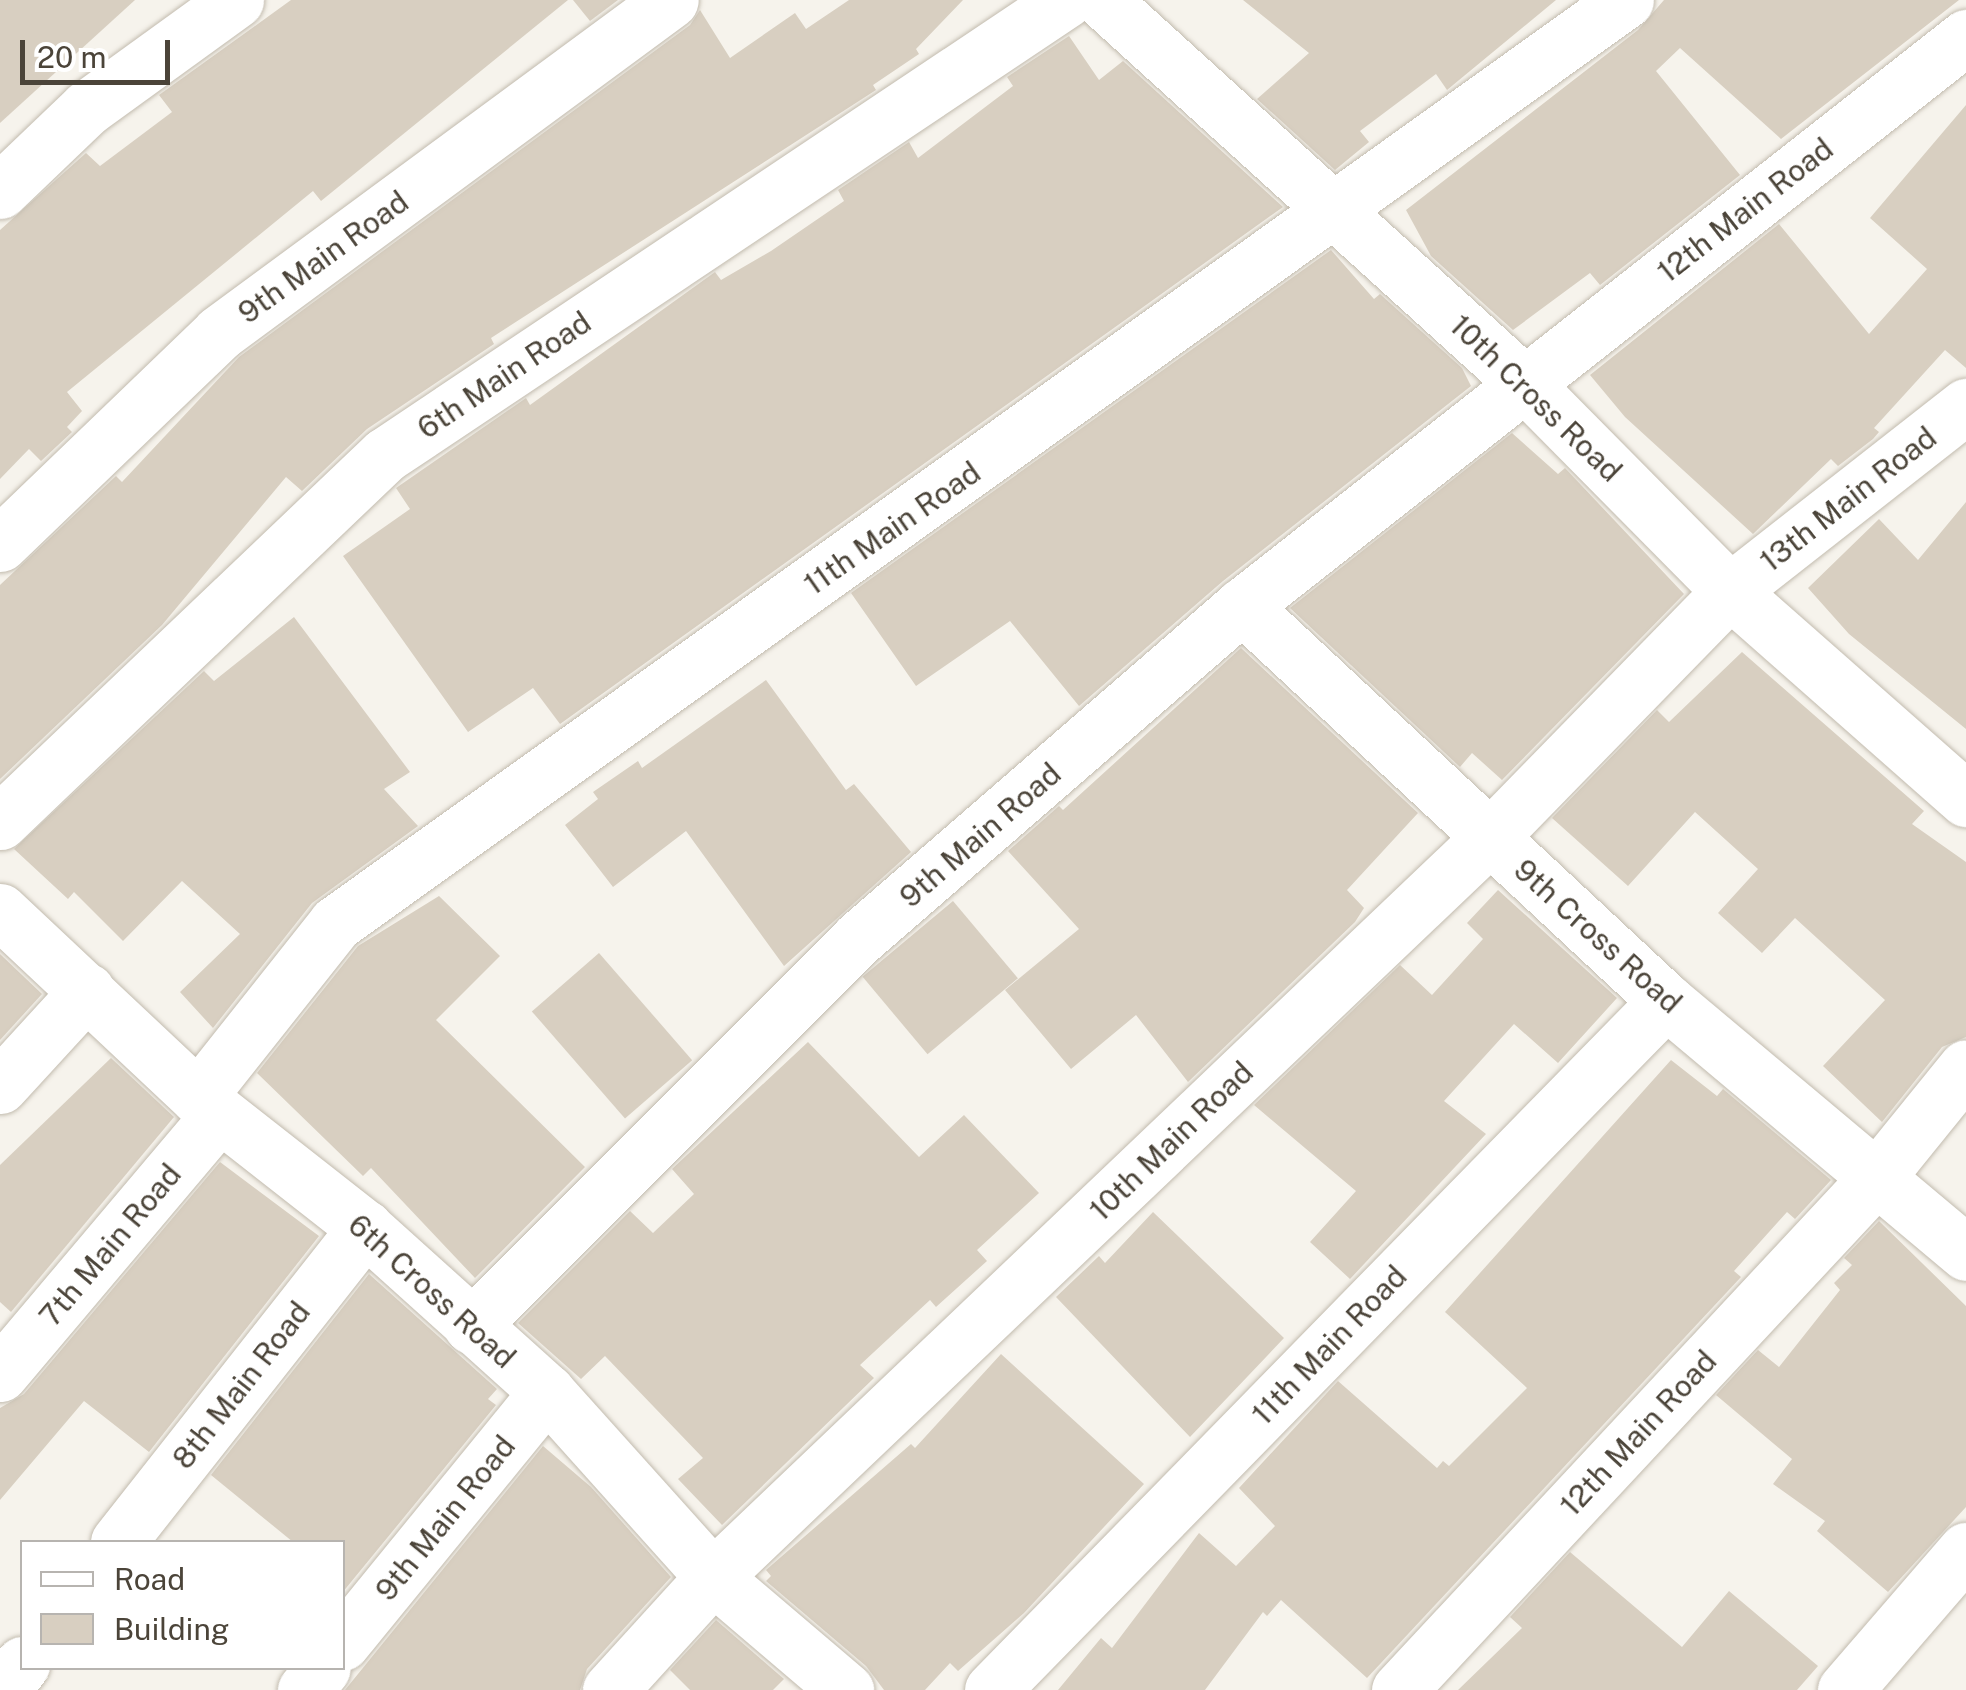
<!DOCTYPE html>
<html>
<head>
<meta charset="utf-8">
<style>
  body { margin:0 }
  #map { position:relative; width:1966px; height:1690px; overflow:hidden; background:#f6f3ec; font-family:"Public Sans",sans-serif }
  div>[style] { position:absolute }
  .building>* { inset:0; background:#d8cfc1; transform-origin:0 0 }
  .roads { filter:drop-shadow(0 0 2px #c2bbae) drop-shadow(0 0 2px #c2bbae) }
  .minor>* { height:55px; margin:-27.5px; padding:0 27.5px; transform-origin:27.5px; border-radius:27.5px; background:#fff }
  span { translate:-50% -50%; white-space:nowrap; text-align:center; line-height:1.15; -webkit-text-stroke:8px #fff; paint-order:stroke }
  .street-label { font-size:30px; color:#4b4439 }
  .legend { position:absolute; left:20px; top:1540px; width:325px; height:130px; box-sizing:border-box; background:#fff; border:2px solid #b7b4b0; margin:0; padding:12px 18px; list-style:none; font-size:30px; color:#4b4439 }
  .legend li { display:flex; align-items:center; gap:20px; height:50px }
  .legend b { width:50px; border:2px solid #b7b4b0 }
  .scale { position:absolute; left:20px; top:40px; width:150px; height:45px; box-sizing:border-box; border:5px solid #4b4439; border-top:0; padding-left:12px; font-size:30px; line-height:35px; white-space:nowrap; color:#4b4439; -webkit-text-stroke:8px #fff; paint-order:stroke }
</style>
</head>
<body>
<div id="map">
  <div class="building">
    <div style="clip-path:polygon(0 0,135px 0,0 123px)"></div>
    <div style="clip-path:polygon(291px 0,568px 0,321px 201px,313px 191px,67px 392px,82px 411px,67px 427px,72px 432px,41px 461px,29px 449px,0 479px,0 230px,86px 153px,100px 166px,172px 112px,159px 95px)"></div>
    <div style="clip-path:polygon(573px 0,618px 0,590px 21px)"></div>
    <div style="clip-path:polygon(849px 0,963px 0,916px 49px,919px 54px,873px 85px,876px 90px,491px 338px,494px 344px,367px 429px,302px 491px,286px 477px,162px 625px,0 779px,0 585px,116px 476px,122px 482px,239px 357px,690px 25px,700px 10px,730px 58px,795px 13px,806px 29px)"></div>
    <div style="clip-path:polygon(1243px 0,1556px 0,1447px 90px,1436px 74px,1360px 131px,1369px 142px,1335px 170px,1257px 99px,1309px 53px)"></div>
    <div style="clip-path:polygon(1664px 0,1959px 0,1781px 139px,1680px 48px,1656px 71px,1740px 175px,1600px 285px,1590px 273px,1513px 330px,1431px 256px,1406px 210px,1638px 30px)"></div>
    <div style="clip-path:polygon(1069px 36px,1099px 80px,1123px 61px,1283px 207px,560px 724px,533px 688px,468px 732px,343px 556px,410px 509px,396px 488px,526px 398px,530px 405px,715px 272px,721px 280px,771px 251px,844px 201px,838px 190px,909px 142px,918px 158px,1013px 86px,1007px 77px)"></div>
    <div style="clip-path:polygon(1966px 105px,1966px 368px,1945px 350px,1874px 428px,1879px 432px,1873px 439px,1838px 466px,1831px 459px,1753px 534px,1625px 417px,1590px 375px,1779px 224px,1869px 334px,1927px 269px,1870px 218px)"></div>
    <div style="clip-path:polygon(1331px 250px,1374px 299px,1380px 294px,1462px 368px,1471px 386px,1223px 581px,1079px 706px,1010px 621px,916px 686px,851px 593px)"></div>
    <div style="clip-path:polygon(1512px 433px,1558px 474px,1565px 468px,1684px 594px,1502px 780px,1472px 753px,1460px 767px,1290px 608px)"></div>
    <div style="clip-path:polygon(1966px 502px,1966px 729px,1849px 634px,1808px 588px,1879px 519px,1918px 560px)"></div>
    <div style="clip-path:polygon(294px 617px,410px 772px,384px 789px,418px 826px,312px 903px,213px 1028px,180px 992px,240px 934px,182px 881px,123px 941px,74px 892px,68px 899px,14px 849px,204px 671px,214px 681px)"></div>
    <div style="clip-path:polygon(1241px 648px,1418px 813px,1347px 890px,1364px 908px,1355px 922px,1188px 1082px,1136px 1015px,1071px 1069px,1005px 990px,1079px 929px,1008px 851px,1059px 806px,1063px 810px)"></div>
    <div style="clip-path:polygon(1742px 652px,1924px 811px,1912px 824px,1966px 862px,1966px 1037px,1942px 1047px,1882px 1122px,1823px 1066px,1885px 1000px,1795px 918px,1762px 953px,1718px 913px,1758px 869px,1695px 812px,1628px 886px,1552px 818px,1657px 710px,1669px 722px)"></div>
    <div style="clip-path:polygon(766px 680px,846px 790px,854px 784px,911px 852px,784px 966px,686px 831px,613px 887px,565px 825px,598px 799px,593px 792px,638px 761px,642px 768px)"></div>
    <div style="clip-path:polygon(1498px 890px,1617px 998px,1558px 1063px,1514px 1024px,1444px 1101px,1486px 1134px,1350px 1279px,1310px 1242px,1356px 1191px,1254px 1105px,1400px 965px,1432px 995px,1483px 939px,1467px 923px)"></div>
    <div style="clip-path:polygon(439px 896px,500px 956px,436px 1020px,585px 1167px,475px 1278px,371px 1168px,363px 1176px,257px 1073px,358px 946px)"></div>
    <div style="left:953px;top:901px;width:101px;height:118px;rotate:50deg"></div>
    <div style="left:599px;top:953px;width:142px;height:89px;rotate:49deg"></div>
    <div style="clip-path:polygon(0 954px,42px 994px,0 1040px)"></div>
    <div style="clip-path:polygon(808px 1042px,919px 1157px,964px 1115px,1039px 1193px,977px 1250px,987px 1261px,936px 1307px,930px 1300px,860px 1365px,874px 1378px,722px 1525px,678px 1479px,703px 1458px,605px 1356px,581px 1379px,518px 1323px,630px 1211px,653px 1233px,694px 1194px,672px 1169px)"></div>
    <div style="clip-path:polygon(111px 1058px,174px 1117px,11px 1312px,0 1302px,0 1165px)"></div>
    <div style="clip-path:polygon(1671px 1060px,1717px 1096px,1723px 1089px,1831px 1180px,1795px 1219px,1787px 1212px,1734px 1271px,1741px 1277px,1367px 1678px,1281px 1600px,1267px 1616px,1263px 1612px,1205px 1690px,1058px 1690px,1101px 1638px,1112px 1648px,1199px 1533px,1236px 1566px,1275px 1526px,1239px 1488px,1338px 1381px,1437px 1468px,1443px 1461px,1449px 1466px,1527px 1388px,1445px 1312px)"></div>
    <div style="clip-path:polygon(220px 1162px,319px 1236px,149px 1452px,84px 1401px,0 1500px,0 1408px,24px 1394px)"></div>
    <div style="clip-path:polygon(1153px 1212px,1284px 1338px,1190px 1437px,1056px 1297px,1099px 1256px,1105px 1263px)"></div>
    <div style="clip-path:polygon(1879px 1221px,1966px 1306px,1966px 1507px,1888px 1592px,1817px 1531px,1825px 1521px,1773px 1484px,1792px 1459px,1716px 1395px,1758px 1350px,1779px 1367px,1840px 1290px,1834px 1283px,1852px 1265px,1844px 1258px)"></div>
    <div style="clip-path:polygon(369px 1274px,497px 1389px,488px 1399px,496px 1405px,342px 1593px,342px 1542px,293px 1542px,211px 1475px)"></div>
    <div style="clip-path:polygon(1001px 1354px,1144px 1484px,1024px 1613px,958px 1671px,950px 1663px,925px 1690px,884px 1690px,866px 1666px,766px 1581px,771px 1576px,766px 1570px,911px 1444px,915px 1448px)"></div>
    <div style="clip-path:polygon(543px 1446px,591px 1487px,671px 1577px,587px 1669px,580px 1690px,345px 1690px)"></div>
    <div style="clip-path:polygon(1570px 1552px,1682px 1647px,1729px 1591px,1818px 1666px,1797px 1690px,1458px 1690px,1522px 1628px,1510px 1617px)"></div>
    <div style="clip-path:polygon(716px 1620px,784px 1679px,773px 1690px,690px 1690px,670px 1670px)"></div>
  </div>
  <div class="roads">
    <div class="minor">
      <div style="left:1102px;top:0;width:570px;rotate:42.23deg"></div>
      <div style="left:1524px;top:383px;width:293px;rotate:45.3deg"></div>
      <div style="left:1730px;top:591px;width:315px;rotate:41.4deg"></div>
      <div style="left:0;top:191px;width:120px;rotate:-43.7deg"></div>
      <div style="left:87px;top:108px;width:184px;rotate:-35.9deg"></div>
      <div style="left:0;top:544px;width:304px;rotate:-43.9deg"></div>
      <div style="left:219px;top:333px;width:561px;rotate:-36.38deg"></div>
      <div style="left:1242px;top:606px;width:579px;rotate:42.97deg"></div>
      <div style="left:1666px;top:1001px;width:392px;rotate:40deg"></div>
      <div style="left:0;top:822px;width:532px;rotate:-43.63deg"></div>
      <div style="left:385px;top:455px;width:819px;rotate:-33.75deg"></div>
      <div style="left:0;top:911px;width:272px;rotate:43.2deg"></div>
      <div style="left:198px;top:1097px;width:212px;rotate:38.1deg"></div>
      <div style="left:365px;top:1228px;width:245px;rotate:42deg"></div>
      <div style="left:547px;top:1392px;width:249px;rotate:48.1deg"></div>
      <div style="left:713px;top:1577px;width:175px;rotate:40.4deg"></div>
      <div style="left:0;top:1086px;width:129px;rotate:-47.5deg"></div>
      <div style="left:198px;top:1097px;width:222px;rotate:-51.6deg"></div>
      <div style="left:336px;top:923px;width:1586px;rotate:-35.58deg"></div>
      <div style="left:471px;top:1326px;width:549px;rotate:-45deg"></div>
      <div style="left:859px;top:938px;width:507px;rotate:-40.92deg"></div>
      <div style="left:1242px;top:606px;width:921px;rotate:-38.16deg"></div>
      <div style="left:0;top:1374px;width:339px;rotate:-49.8deg"></div>
      <div style="left:118px;top:1542px;width:400px;rotate:-51.8deg"></div>
      <div style="left:342px;top:1643px;width:324px;rotate:-50.8deg"></div>
      <div style="left:2px;top:1690px;width:33px;rotate:-52deg"></div>
      <div style="left:305px;top:1690px;width:28px;rotate:-51deg"></div>
      <div style="left:610px;top:1690px;width:153px;rotate:-47.7deg"></div>
      <div style="left:713px;top:1577px;width:1073px;rotate:-43.6deg"></div>
      <div style="left:1490px;top:837px;width:344px;rotate:-45.7deg"></div>
      <div style="left:1730px;top:591px;width:300px;rotate:-38.1deg"></div>
      <div style="left:992px;top:1690px;width:964px;rotate:-45.63deg"></div>
      <div style="left:1399px;top:1690px;width:701px;rotate:-47.02deg"></div>
      <div style="left:1877px;top:1177px;width:141px;rotate:-51deg"></div>
      <div style="left:1845px;top:1690px;width:185px;rotate:-49.2deg"></div>
    </div>
  </div>
  <div class="street-label">
    <span style="left:1745px;top:210px;rotate:-38deg">12th Main Road</span>
    <span style="left:323px;top:257px;rotate:-36deg">9th Main Road</span>
    <span style="left:504px;top:375px;rotate:-34deg">6th Main Road</span>
    <span style="left:1536px;top:398px;rotate:44deg">10th Cross Road</span>
    <span style="left:1848px;top:499px;rotate:-38deg">13th Main Road</span>
    <span style="left:892px;top:528px;rotate:-35deg">11th Main Road</span>
    <span style="left:980px;top:835px;rotate:-41deg">9th Main Road</span>
    <span style="left:1598px;top:936px;rotate:42deg">9th Cross Road</span>
    <span style="left:1171px;top:1141px;rotate:-44deg">10th Main Road</span>
    <span style="left:110px;top:1245px;rotate:-50deg">7th Main Road</span>
    <span style="left:432px;top:1291px;rotate:42deg">6th Cross Road</span>
    <span style="left:1329px;top:1345px;rotate:-46deg">11th Main Road</span>
    <span style="left:241px;top:1385px;rotate:-52deg">8th Main Road</span>
    <span style="left:1638px;top:1433px;rotate:-47deg">12th Main Road</span>
    <span style="left:445px;top:1518px;rotate:-51deg">9th Main Road</span>
  </div>
  <ul class="legend">
  <li><b style="height:12px;background:#fff"></b>Road</li>
  <li><b style="height:28px;background:#d8cfc1"></b>Building</li>
  </ul>
  <div class="scale">20 m</div>
</div>
</body>
</html>
